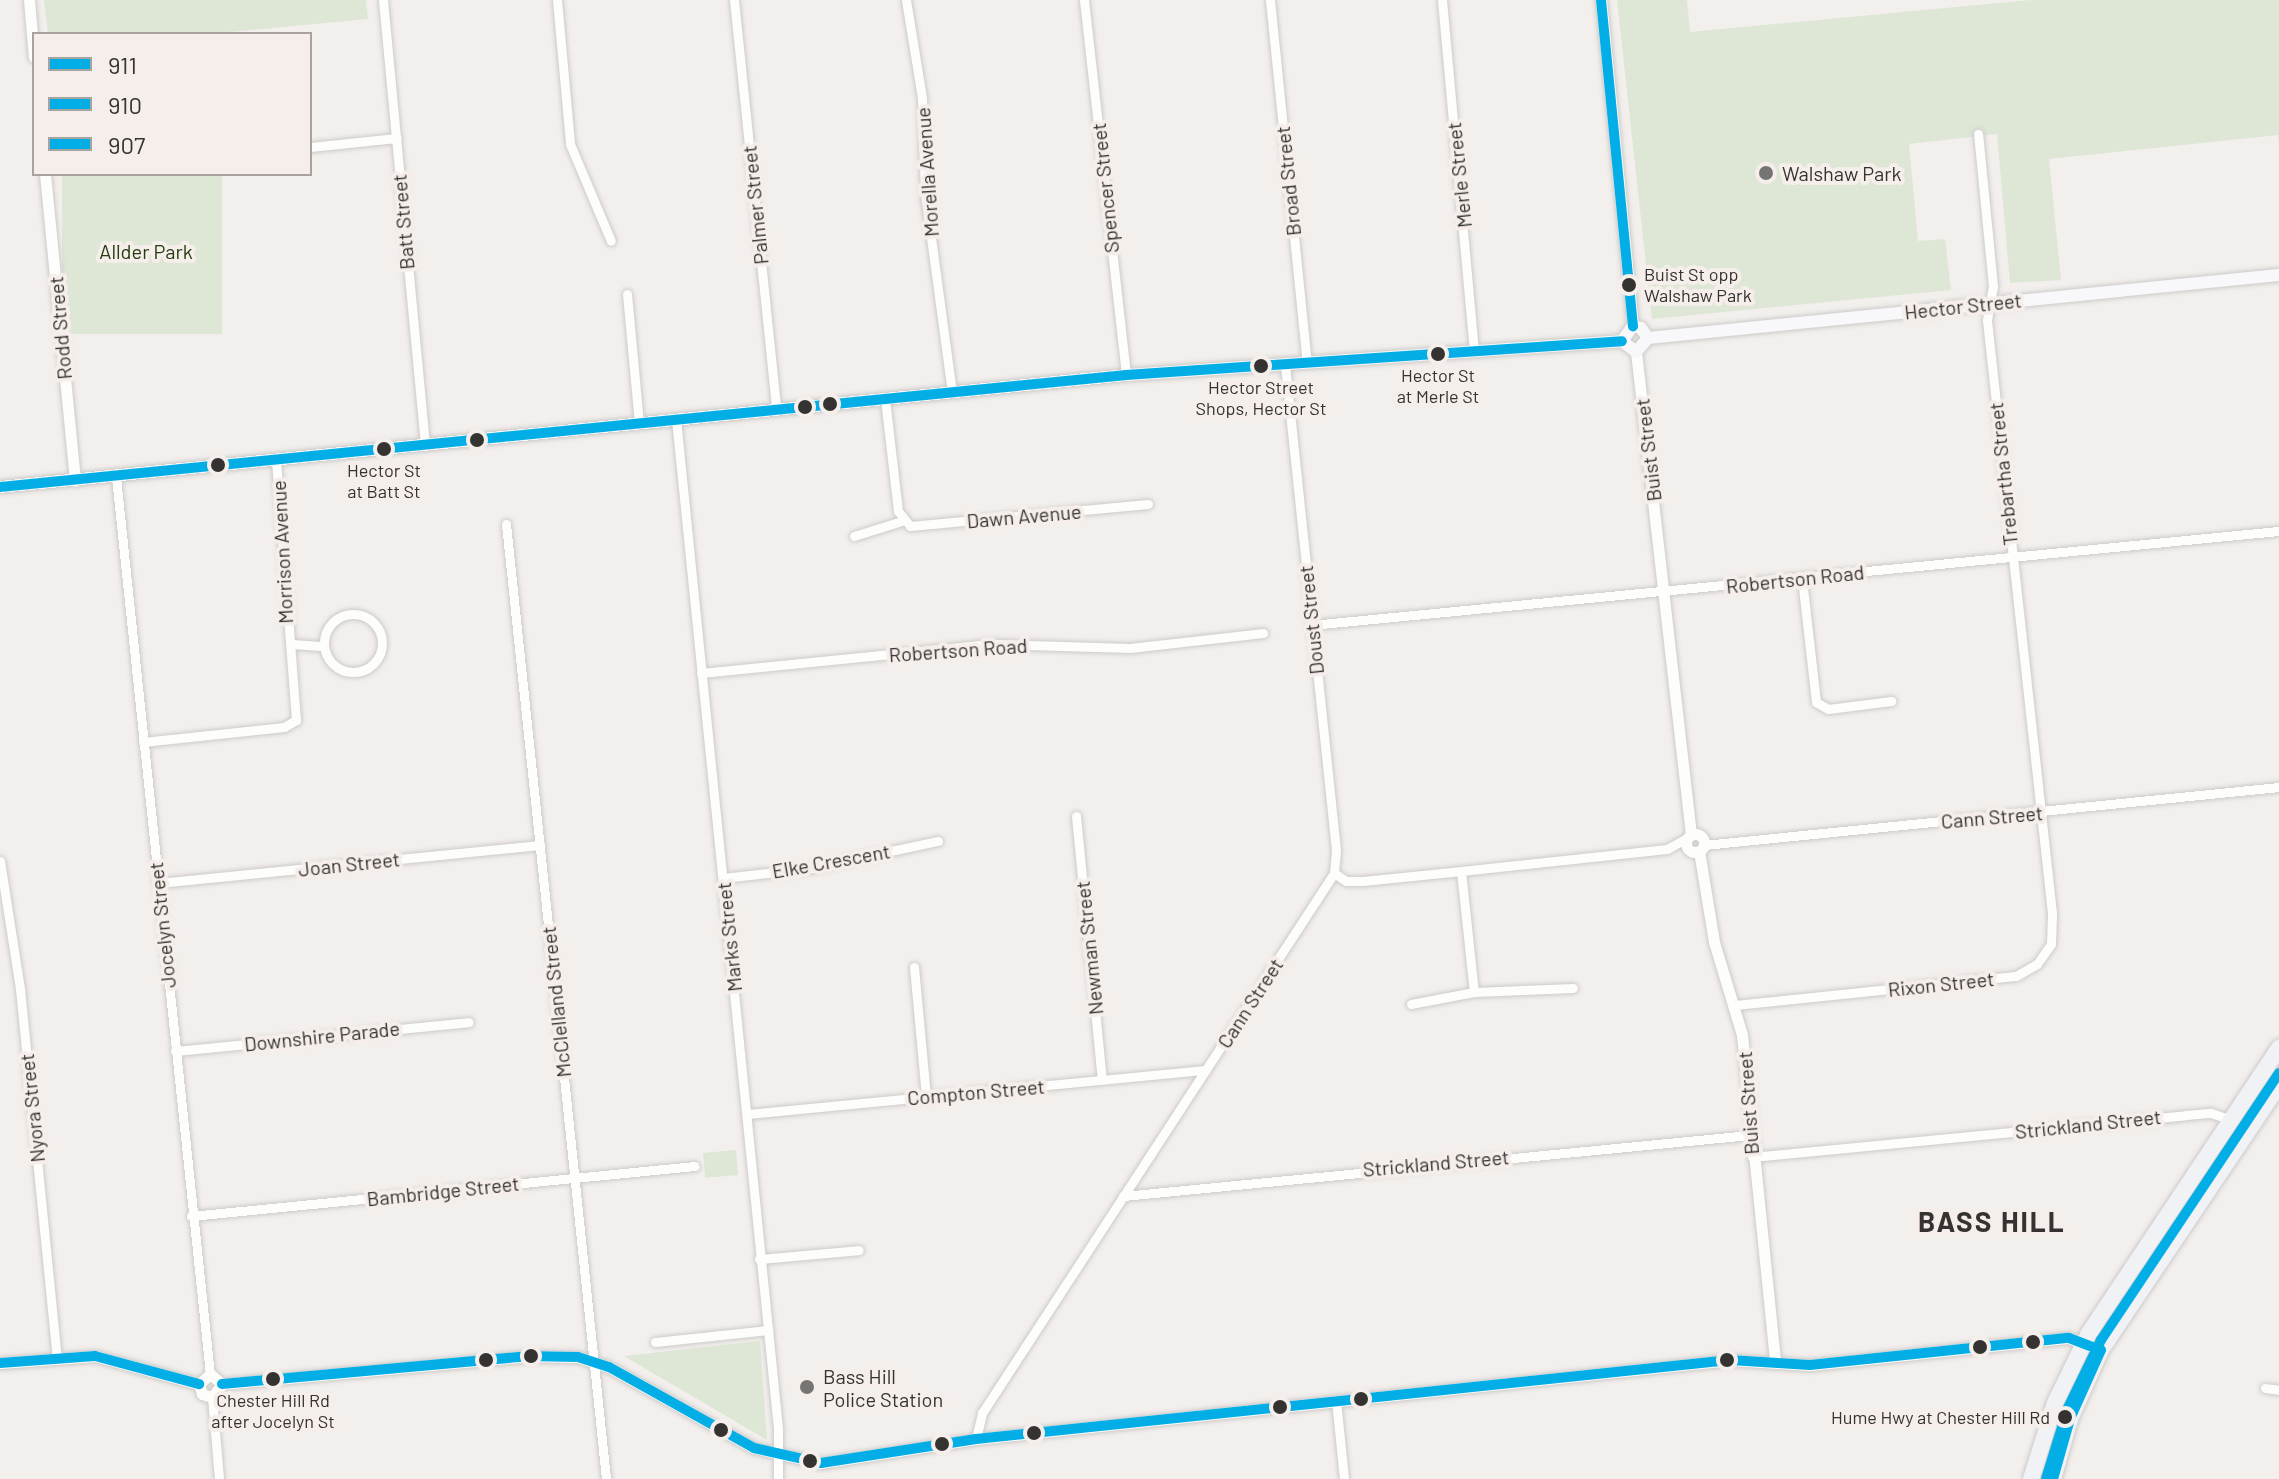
<!DOCTYPE html>
<html>
<head>
<meta charset="utf-8">
<style>
  body { margin:0 }
  #map { position:relative; width:2279px; height:1479px; overflow:hidden; background:#f2efed; font-family:Barlow,sans-serif }
  div>[style] { position:absolute }
  .green>* { inset:0; background:#dee6d6; transform-origin:0 0 }
  .roads { filter:drop-shadow(0 0 2px #cdcbc9) drop-shadow(0 0 2px #cdcbc9) }
  .minor>* { height:9px; margin:-4.5px; padding:0 4.5px; transform-origin:4.5px; border-radius:4.5px; background:#fdfdfc }
  .minor>.ring { margin:-4.5px; padding:0; box-sizing:content-box; background:none; border:9px solid #fdfdfc; border-radius:50% }
  .tertiary>* { height:11px; margin:-5.5px; padding:0 5.5px; transform-origin:5.5px; border-radius:5.5px; background:#fdfdfc }
  .tertiary>.ring { margin:-5.5px; padding:0; box-sizing:content-box; background:none; border:11px solid #fdfdfc; border-radius:50% }
  .secondary>* { height:12px; margin:-6px; padding:0 6px; transform-origin:6px; border-radius:6px; background:#f8f8fa }
  .trunk>* { height:16px; margin:-8px; padding:0 8px; transform-origin:8px; border-radius:8px; background:#f0f2f5 }
  .bus-1>* { height:10px; margin:-5px; padding:0 5px; transform-origin:5px; border-radius:5px; background:#03aee6 }
  .bus-2>* { height:10px; margin:-5px; padding:0 5px; transform-origin:5px; border-radius:5px; background:#03aee6 }
  .bus-3>* { height:10px; margin:-5px; padding:0 5px; transform-origin:5px; border-radius:5px; background:#03aee6 }
  .dots>* { width:22px; height:22px; translate:-50% -50%; box-sizing:border-box; border:4px solid #f5eeea; border-radius:50% }
  span { translate:-50% -50%; white-space:nowrap; text-align:center; line-height:1.15; -webkit-text-stroke:8px #f5eeea; paint-order:stroke }
  .bus-label { font-size:18px; color:#353331 }
  .left { translate:0 -50%; text-align:left }
  .right { translate:-100% -50%; text-align:right }
  .street-label { font-size:20px; color:#353331 }
  .poi-label { font-size:20px; color:#353331 }
  .park-label { font-size:20px; color:#253b10 }
  .district-label { font-size:28px; color:#353331; font-weight:700; letter-spacing:2px }
  .legend { position:absolute; left:32px; top:32px; width:280px; height:144px; box-sizing:border-box; background:#f5eeea; border:2px solid #a8a3a0; margin:0; padding:10px 14px; list-style:none; font-size:24px; color:#353331 }
  .legend li { display:flex; align-items:center; gap:16px; height:40px }
  .legend b { width:40px; border:2px solid #a8a3a0 }
</style>
</head>
<body>
<div id="map">
  <div class="green">
    <div style="clip-path:polygon(44px 0,366px 0,368px 19px,209px 34px,48px 34px)"></div>
    <div style="clip-path:polygon(1617px 0,1687px 0,1690px 32px,2031px 0,2279px 0,2279px 143px,2278px 135px,2049px 159px,2061px 280px,2010px 283px,1997px 134px,1909px 144px,1918px 241px,1945px 239px,1951px 290px,1652px 319px)"></div>
    <div style="left:62px;top:174px;width:160px;height:160px"></div>
    <div style="left:736px;top:1150px;width:25px;height:33px;rotate:85deg"></div>
    <div style="clip-path:polygon(760px 1341px,767px 1440px,624px 1356px)"></div>
  </div>
  <div class="roads">
    <div class="minor">
      <div style="left:383px;top:0;width:446px;rotate:84.6deg"></div>
      <div style="left:557px;top:0;width:145px;rotate:84.8deg"></div>
      <div style="left:570px;top:144px;width:105px;rotate:67.1deg"></div>
      <div style="left:734px;top:0;width:411px;rotate:84.1deg"></div>
      <div style="left:906px;top:0;width:99px;rotate:80.7deg"></div>
      <div style="left:922px;top:98px;width:95px;rotate:88.2deg"></div>
      <div style="left:925px;top:193px;width:201px;rotate:82.3deg"></div>
      <div style="left:1084px;top:0;width:377px;rotate:83.6deg"></div>
      <div style="left:1270px;top:0;width:364px;rotate:84.2deg"></div>
      <div style="left:1442px;top:0;width:352px;rotate:84.8deg"></div>
      <div style="left:310px;top:147px;width:87px;rotate:-5.9deg"></div>
      <div style="left:627px;top:294px;width:130px;rotate:84.7deg"></div>
      <div style="left:885px;top:399px;width:113px;rotate:83.4deg"></div>
      <div style="left:898px;top:511px;width:19px;rotate:51deg"></div>
      <div style="left:910px;top:526px;width:239px;rotate:-5.3deg"></div>
      <div style="left:676px;top:419px;width:1015px;rotate:84.23deg"></div>
      <div style="left:778px;top:1429px;width:50px;rotate:90deg"></div>
      <div style="left:116px;top:477px;width:902px;rotate:84.02deg"></div>
      <div style="left:506px;top:524px;width:960px;rotate:84.02deg"></div>
      <div style="left:854px;top:536px;width:50px;rotate:-17.4deg"></div>
      <div style="left:1802px;top:579px;width:124px;rotate:83.5deg"></div>
      <div style="left:1816px;top:702px;width:14px;rotate:30deg"></div>
      <div style="left:1828px;top:709px;width:64px;rotate:-7.2deg"></div>
      <div class="ring" style="left:324px;top:614px;width:49px;height:49px"></div>
      <div style="left:1311px;top:625px;width:973px;rotate:-5.55deg"></div>
      <div style="left:292px;top:644px;width:32px;rotate:4deg"></div>
      <div style="left:701px;top:673px;width:294px;rotate:-5.7deg"></div>
      <div style="left:994px;top:644px;width:136px;rotate:1.7deg"></div>
      <div style="left:1130px;top:648px;width:134px;rotate:-6.4deg"></div>
      <div style="left:143px;top:742px;width:142px;rotate:-6.1deg"></div>
      <div style="left:284px;top:727px;width:14px;rotate:-30deg"></div>
      <div style="left:296px;top:720px;width:262px;rotate:-94.4deg"></div>
      <div style="left:1076px;top:816px;width:265px;rotate:84.4deg"></div>
      <div style="left:1704px;top:845px;width:578px;rotate:-5.76deg"></div>
      <div style="left:0;top:861px;width:130px;rotate:81.1deg"></div>
      <div style="left:20px;top:989px;width:370px;rotate:84.3deg"></div>
      <div style="left:1461px;top:871px;width:122px;rotate:83.9deg"></div>
      <div style="left:1334px;top:873px;width:14px;rotate:34deg"></div>
      <div style="left:1346px;top:881px;width:17px"></div>
      <div style="left:1363px;top:881px;width:99px;rotate:-5.8deg"></div>
      <div style="left:1461px;top:871px;width:207px;rotate:-6.1deg"></div>
      <div style="left:1667px;top:849px;width:25px;rotate:-29deg"></div>
      <div style="left:723px;top:878px;width:89px;rotate:-6.5deg"></div>
      <div style="left:811px;top:868px;width:130px;rotate:-12deg"></div>
      <div style="left:158px;top:883px;width:384px;rotate:-5.7deg"></div>
      <div style="left:914px;top:967px;width:131px;rotate:84.7deg"></div>
      <div style="left:1411px;top:1004px;width:64px;rotate:-10.8deg"></div>
      <div style="left:1474px;top:992px;width:99px;rotate:-2.3deg"></div>
      <div style="left:1735px;top:1005px;width:282px;rotate:-5.9deg"></div>
      <div style="left:2016px;top:976px;width:24px;rotate:-30deg"></div>
      <div style="left:2037px;top:964px;width:24px;rotate:-55deg"></div>
      <div style="left:2051px;top:944px;width:31px;rotate:-88deg"></div>
      <div style="left:2052px;top:913px;width:597px;rotate:-96.26deg"></div>
      <div style="left:1987px;top:320px;width:35px;rotate:-80deg"></div>
      <div style="left:1993px;top:286px;width:153px;rotate:-95.6deg"></div>
      <div style="left:175px;top:1051px;width:295px;rotate:-5.6deg"></div>
      <div style="left:747px;top:1114px;width:461px;rotate:-5.5deg"></div>
      <div style="left:1752px;top:1157px;width:436px;rotate:-5.5deg"></div>
      <div style="left:2186px;top:1115px;width:25px;rotate:-5deg"></div>
      <div style="left:2211px;top:1113px;width:21px;rotate:19deg"></div>
      <div style="left:1123px;top:1196px;width:630px;rotate:-5.56deg"></div>
      <div style="left:191px;top:1216px;width:506px;rotate:-5.67deg"></div>
      <div style="left:759px;top:1259px;width:100px;rotate:-5.1deg"></div>
      <div style="left:655px;top:1342px;width:114px;rotate:-6.1deg"></div>
      <div style="left:2265px;top:1388px;width:14px;rotate:8deg"></div>
      <div style="left:212px;top:1397px;width:82px;rotate:85.1deg"></div>
      <div style="left:1336px;top:1400px;width:79px;rotate:84.2deg"></div>
      <div style="left:976px;top:1439px;width:27px;rotate:-77deg"></div>
      <div style="left:982px;top:1413px;width:645px;rotate:-56.9deg"></div>
      <div style="left:1334px;top:873px;width:23px;rotate:-85deg"></div>
      <div style="left:1336px;top:850px;width:486px;rotate:-96deg"></div>
    </div>
    <div class="tertiary">
      <div style="left:29px;top:0;width:57px;rotate:85deg"></div>
      <div style="left:1601px;top:0;width:328px;rotate:84.4deg"></div>
      <div style="left:45px;top:174px;width:308px;rotate:84.4deg"></div>
      <div style="left:1636px;top:352px;width:486px;rotate:83.5deg"></div>
      <div class="ring" style="left:1686px;top:834px;width:7px;height:7px"></div>
      <div style="left:1699px;top:851px;width:92px;rotate:80.6deg"></div>
      <div style="left:1714px;top:942px;width:97px;rotate:73.2deg"></div>
      <div style="left:1742px;top:1035px;width:326px;rotate:84.2deg"></div>
      <div style="left:0;top:1363px;width:95px;rotate:-4.2deg"></div>
      <div style="left:95px;top:1356px;width:108px;rotate:15.1deg"></div>
      <div style="left:199px;top:1384px;width:10px;rotate:73deg"></div>
      <div style="left:202px;top:1394px;width:10px;rotate:17deg"></div>
      <div style="left:212px;top:1397px;width:16px;rotate:-52deg"></div>
      <div style="left:199px;top:1384px;width:15px;rotate:-42deg"></div>
      <div style="left:210px;top:1374px;width:16px;rotate:40deg"></div>
      <div style="left:222px;top:1384px;width:306px;rotate:-5.2deg"></div>
      <div style="left:527px;top:1356px;width:51px;rotate:1.1deg"></div>
      <div style="left:578px;top:1357px;width:33px;rotate:18deg"></div>
      <div style="left:609px;top:1367px;width:166px;rotate:29.2deg"></div>
      <div style="left:754px;top:1448px;width:69px;rotate:12.6deg"></div>
      <div style="left:821px;top:1463px;width:157px;rotate:-8.8deg"></div>
      <div style="left:976px;top:1439px;width:758px;rotate:-5.98deg"></div>
      <div style="left:1730px;top:1360px;width:80px;rotate:3.6deg"></div>
      <div style="left:1810px;top:1365px;width:260px;rotate:-6deg"></div>
      <div style="left:2069px;top:1338px;width:34px;rotate:21deg"></div>
    </div>
    <div class="secondary">
      <div style="left:1648px;top:338px;width:634px;rotate:-5.7deg"></div>
      <div style="left:1622px;top:341px;width:19px;rotate:-54deg"></div>
      <div style="left:1633px;top:326px;width:8px;rotate:14deg"></div>
      <div style="left:1641px;top:328px;width:12px;rotate:55deg"></div>
      <div style="left:1622px;top:341px;width:18px;rotate:38deg"></div>
      <div style="left:1636px;top:352px;width:18px;rotate:-49deg"></div>
      <div style="left:0;top:487px;width:1132px;rotate:-5.68deg"></div>
      <div style="left:1126px;top:375px;width:497px;rotate:-3.9deg"></div>
    </div>
    <div class="trunk">
      <div style="left:2031px;top:1479px;width:80px;rotate:-72.5deg"></div>
      <div style="left:2055px;top:1403px;width:78px;rotate:-64.1deg"></div>
      <div style="left:2089px;top:1333px;width:343px;rotate:-56.3deg"></div>
      <div style="left:2053px;top:1479px;width:62px;rotate:-74.2deg"></div>
      <div style="left:2070px;top:1419px;width:76px;rotate:-65.8deg"></div>
      <div style="left:2101px;top:1350px;width:319px;rotate:-56.1deg"></div>
    </div>
  </div>
  <div class="bus-1">
    <div style="left:0;top:1363px;width:95px;rotate:-4.2deg"></div>
    <div style="left:95px;top:1356px;width:108px;rotate:15.1deg"></div>
    <div style="left:222px;top:1384px;width:306px;rotate:-5.2deg"></div>
    <div style="left:527px;top:1356px;width:51px;rotate:1.1deg"></div>
    <div style="left:578px;top:1357px;width:33px;rotate:18deg"></div>
    <div style="left:609px;top:1367px;width:166px;rotate:29.2deg"></div>
    <div style="left:754px;top:1448px;width:69px;rotate:12.6deg"></div>
    <div style="left:821px;top:1463px;width:157px;rotate:-8.8deg"></div>
    <div style="left:976px;top:1439px;width:758px;rotate:-5.98deg"></div>
    <div style="left:1730px;top:1360px;width:80px;rotate:3.6deg"></div>
    <div style="left:1810px;top:1365px;width:260px;rotate:-6deg"></div>
    <div style="left:2069px;top:1338px;width:34px;rotate:21deg"></div>
    <div style="left:2101px;top:1350px;width:76px;rotate:114.2deg"></div>
    <div style="left:2070px;top:1419px;width:62px;rotate:105.8deg"></div>
  </div>
  <div class="bus-2">
    <div style="left:1601px;top:0;width:328px;rotate:84.4deg"></div>
    <div style="left:0;top:487px;width:1132px;rotate:-5.68deg"></div>
    <div style="left:1126px;top:375px;width:497px;rotate:-3.9deg"></div>
  </div>
  <div class="bus-3">
    <div style="left:2046px;top:1479px;width:74px;rotate:-72.8deg"></div>
    <div style="left:2068px;top:1408px;width:76px;rotate:-64.1deg"></div>
    <div style="left:2101px;top:1340px;width:321px;rotate:-56.3deg"></div>
  </div>
  <div class="dots">
    <div style="left:1766px;top:173px;background:#777573"></div>
    <div style="left:1629px;top:285px;background:#353331"></div>
    <div style="left:1438px;top:354px;background:#353331"></div>
    <div style="left:1261px;top:366px;background:#353331"></div>
    <div style="left:830px;top:404px;background:#353331"></div>
    <div style="left:805px;top:407px;background:#353331"></div>
    <div style="left:477px;top:440px;background:#353331"></div>
    <div style="left:384px;top:449px;background:#353331"></div>
    <div style="left:218px;top:465px;background:#353331"></div>
    <div style="left:2033px;top:1342px;background:#353331"></div>
    <div style="left:1980px;top:1347px;background:#353331"></div>
    <div style="left:531px;top:1356px;background:#353331"></div>
    <div style="left:486px;top:1360px;background:#353331"></div>
    <div style="left:1727px;top:1360px;background:#353331"></div>
    <div style="left:273px;top:1379px;background:#353331"></div>
    <div style="left:807px;top:1387px;background:#777573"></div>
    <div style="left:1361px;top:1399px;background:#353331"></div>
    <div style="left:1280px;top:1407px;background:#353331"></div>
    <div style="left:2065px;top:1417px;background:#353331"></div>
    <div style="left:721px;top:1430px;background:#353331"></div>
    <div style="left:1034px;top:1433px;background:#353331"></div>
    <div style="left:942px;top:1444px;background:#353331"></div>
    <div style="left:810px;top:1461px;background:#353331"></div>
  </div>
  <div class="bus-label">
    <span class="left" style="left:1644px;top:285px">Buist St opp<br>Walshaw Park</span>
    <span style="left:1438px;top:386px">Hector St<br>at Merle St</span>
    <span style="left:1261px;top:398px">Hector Street<br>Shops, Hector St</span>
    <span style="left:384px;top:481px">Hector St<br>at Batt St</span>
    <span style="left:273px;top:1411px">Chester Hill Rd<br>after Jocelyn St</span>
    <span class="right" style="left:2050px;top:1417px">Hume Hwy at Chester Hill Rd</span>
  </div>
  <div class="street-label">
    <span style="left:927px;top:172px;rotate:-94deg">Morella Avenue</span>
    <span style="left:1459px;top:175px;rotate:-96deg">Merle Street</span>
    <span style="left:1288px;top:181px;rotate:-96deg">Broad Street</span>
    <span style="left:1105px;top:188px;rotate:-96deg">Spencer Street</span>
    <span style="left:755px;top:205px;rotate:-96deg">Palmer Street</span>
    <span style="left:403px;top:222px;rotate:-95deg">Batt Street</span>
    <span style="left:1963px;top:306px;rotate:-6deg">Hector Street</span>
    <span style="left:60px;top:328px;rotate:-95deg">Rodd Street</span>
    <span style="left:1648px;top:450px;rotate:-97deg">Buist Street</span>
    <span style="left:2003px;top:474px;rotate:-96deg">Trebartha Street</span>
    <span style="left:1024px;top:516px;rotate:-5deg">Dawn Avenue</span>
    <span style="left:282px;top:552px;rotate:-93deg">Morrison Avenue</span>
    <span style="left:1795px;top:579px;rotate:-6deg">Robertson Road</span>
    <span style="left:1311px;top:620px;rotate:-96deg">Doust Street</span>
    <span style="left:958px;top:650px;rotate:-4deg">Robertson Road</span>
    <span style="left:1992px;top:817px;rotate:-5deg">Cann Street</span>
    <span style="left:831px;top:861px;rotate:-10deg">Elke Crescent</span>
    <span style="left:349px;top:864px;rotate:-6deg">Joan Street</span>
    <span style="left:162px;top:925px;rotate:-96deg">Jocelyn Street</span>
    <span style="left:729px;top:937px;rotate:-96deg">Marks Street</span>
    <span style="left:1089px;top:948px;rotate:-96deg">Newman Street</span>
    <span style="left:1941px;top:984px;rotate:-6deg">Rixon Street</span>
    <span style="left:556px;top:1002px;rotate:-96deg">McClelland Street</span>
    <span style="left:1250px;top:1003px;rotate:-57deg">Cann Street</span>
    <span style="left:322px;top:1036px;rotate:-6deg">Downshire Parade</span>
    <span style="left:976px;top:1092px;rotate:-5deg">Compton Street</span>
    <span style="left:1748px;top:1103px;rotate:-94deg">Buist Street</span>
    <span style="left:32px;top:1108px;rotate:-96deg">Nyora Street</span>
    <span style="left:2088px;top:1124px;rotate:-6deg">Strickland Street</span>
    <span style="left:1436px;top:1163px;rotate:-5deg">Strickland Street</span>
    <span style="left:443px;top:1191px;rotate:-6deg">Bambridge Street</span>
  </div>
  <div class="poi-label">
    <span class="left" style="left:1782px;top:173px">Walshaw Park</span>
    <span class="left" style="left:823px;top:1388px">Bass Hill<br>Police Station</span>
  </div>
  <div class="park-label">
    <span style="left:146px;top:251px">Allder Park</span>
  </div>
  <div class="district-label">
    <span style="left:1992px;top:1221px">BASS HILL</span>
  </div>
  <ul class="legend">
  <li><b style="height:10px;background:#03aee6"></b>911</li>
  <li><b style="height:10px;background:#03aee6"></b>910</li>
  <li><b style="height:10px;background:#03aee6"></b>907</li>
  </ul>
</div>
</body>
</html>
